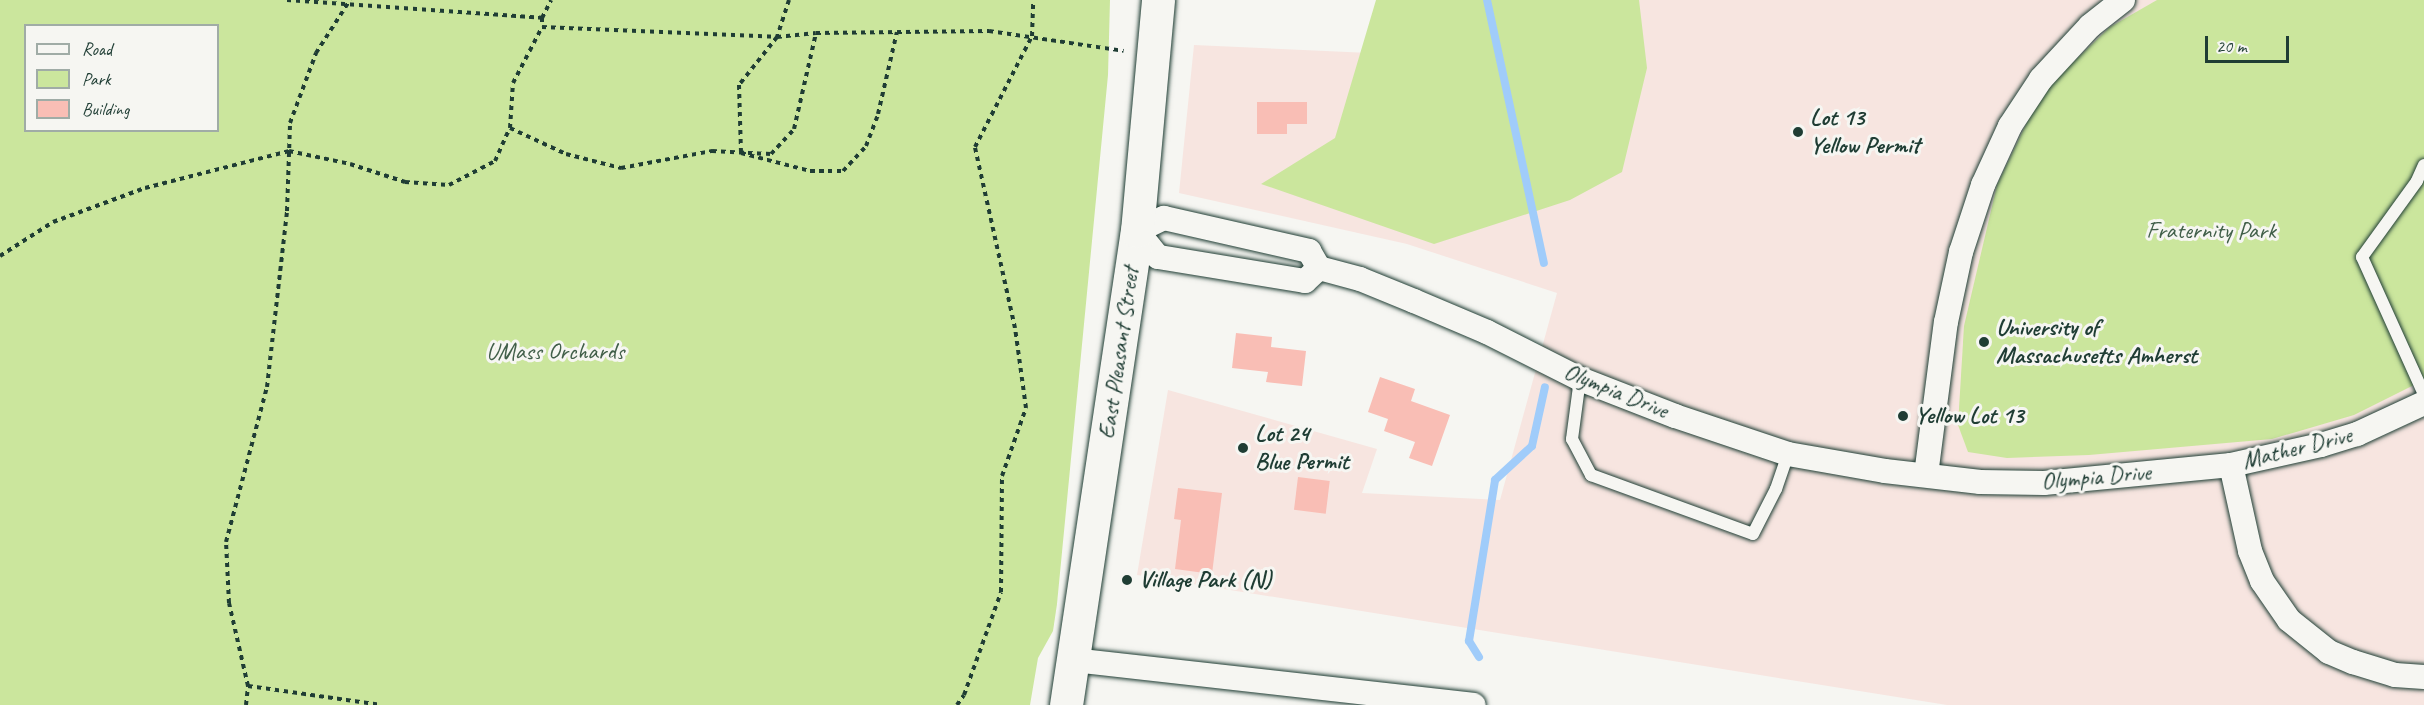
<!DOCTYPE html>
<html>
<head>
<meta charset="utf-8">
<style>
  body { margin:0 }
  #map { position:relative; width:2424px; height:705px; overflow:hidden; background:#f6f6f2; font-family:Caveat,sans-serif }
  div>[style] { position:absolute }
  .built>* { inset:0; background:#f7e5e0 }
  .green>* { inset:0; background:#cbe69d }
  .stream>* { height:8px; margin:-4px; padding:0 4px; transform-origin:4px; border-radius:4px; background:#a0ccfa }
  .building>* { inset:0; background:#f9beb5; transform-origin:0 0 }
  .path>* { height:4px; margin-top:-2px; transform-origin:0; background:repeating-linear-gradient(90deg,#1f3d34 0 4.5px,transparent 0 9px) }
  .roads { filter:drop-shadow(0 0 2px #1f3d34) drop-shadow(0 0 2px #1f3d34) }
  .lane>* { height:12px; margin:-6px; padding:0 6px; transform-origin:6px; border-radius:6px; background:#f6f6f2 }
  .street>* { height:24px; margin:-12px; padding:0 12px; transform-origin:12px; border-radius:12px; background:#f6f6f2 }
  .secondary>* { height:33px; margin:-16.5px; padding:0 16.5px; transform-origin:16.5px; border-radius:16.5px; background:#f6f6f2 }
  .dots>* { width:16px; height:16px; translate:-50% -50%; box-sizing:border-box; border:3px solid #f6f6f2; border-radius:50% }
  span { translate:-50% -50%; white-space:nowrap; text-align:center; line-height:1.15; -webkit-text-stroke:6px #f6f6f2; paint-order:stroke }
  .poi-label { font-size:24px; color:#1f3d34; font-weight:700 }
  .left { translate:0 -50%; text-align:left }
  .park-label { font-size:24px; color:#415f49 }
  .street-label { font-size:24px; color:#1f3d34 }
  .legend { position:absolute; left:24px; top:24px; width:195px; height:108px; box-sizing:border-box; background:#f6f6f2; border:2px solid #a0aca6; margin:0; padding:8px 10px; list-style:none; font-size:18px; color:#1f3d34 }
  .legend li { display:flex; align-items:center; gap:12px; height:30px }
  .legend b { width:30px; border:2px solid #a0aca6 }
  .scale { position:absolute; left:2205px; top:36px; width:84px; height:27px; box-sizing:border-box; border:3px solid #1f3d34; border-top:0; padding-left:8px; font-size:18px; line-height:21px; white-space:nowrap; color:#1f3d34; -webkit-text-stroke:4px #f6f6f2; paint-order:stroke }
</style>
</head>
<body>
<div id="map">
  <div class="built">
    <div style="clip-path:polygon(1460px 0,2424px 0,2424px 705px,1947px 705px,1137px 575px,1168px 390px,1377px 449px,1362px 493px,1500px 500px,1557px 293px,1407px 244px,1179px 193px,1194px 45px,1458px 57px)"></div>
  </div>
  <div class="green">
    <div style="clip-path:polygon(evenodd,0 0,1110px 0,1108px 75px,1057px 604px,1053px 631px,1038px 658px,1030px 705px,0 705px,0 0,26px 26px,218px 26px,218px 130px,26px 130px,26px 26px)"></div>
    <div style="clip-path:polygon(1376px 0,1639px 0,1647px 68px,1622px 172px,1570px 200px,1434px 244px,1261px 184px,1335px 138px)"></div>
    <div style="clip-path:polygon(2157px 0,2424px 0,2424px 380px,2354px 415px,2272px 439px,2089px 455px,2007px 458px,1968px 452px,1958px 425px,1964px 326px,1997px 185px,2041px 93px,2110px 27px)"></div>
  </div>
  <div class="stream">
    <div style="left:1487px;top:0;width:269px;rotate:77.8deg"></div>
    <div style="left:1479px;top:657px;width:19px;rotate:-122deg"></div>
    <div style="left:1469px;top:641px;width:163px;rotate:-80.8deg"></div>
    <div style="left:1495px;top:480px;width:50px;rotate:-42.6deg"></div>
    <div style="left:1532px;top:446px;width:60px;rotate:-77.6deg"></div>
  </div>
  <div class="building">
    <div style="clip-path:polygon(1257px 102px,1307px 102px,1307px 124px,1287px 124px,1287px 134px,1257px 134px)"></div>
    <div style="clip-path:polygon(1236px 333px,1272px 337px,1271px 347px,1306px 351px,1302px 386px,1266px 382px,1268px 372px,1232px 368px)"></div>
    <div style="clip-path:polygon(1380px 377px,1415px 389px,1411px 401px,1450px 415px,1432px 466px,1409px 458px,1415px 442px,1384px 431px,1388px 419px,1368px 412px)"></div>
    <div style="left:1298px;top:477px;width:32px;height:33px;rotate:7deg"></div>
    <div style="clip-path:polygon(1178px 488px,1222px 493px,1212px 574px,1175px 569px,1181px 520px,1174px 519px)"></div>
  </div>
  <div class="path">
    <div style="left:287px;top:0;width:256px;rotate:4deg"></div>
    <div style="left:542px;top:18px;width:9px;rotate:90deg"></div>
    <div style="left:542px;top:27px;width:235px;rotate:2.4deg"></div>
    <div style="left:777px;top:37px;width:39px;rotate:-6deg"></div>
    <div style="left:816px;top:33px;width:173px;rotate:-0.7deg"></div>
    <div style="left:989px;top:31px;width:136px;rotate:8.4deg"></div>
    <div style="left:789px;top:0;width:39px;rotate:108deg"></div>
    <div style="left:777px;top:37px;width:61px;rotate:128.4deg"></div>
    <div style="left:739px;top:85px;width:68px;rotate:88.3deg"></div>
    <div style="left:741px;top:153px;width:71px;rotate:14.6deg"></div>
    <div style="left:810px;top:171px;width:33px"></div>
    <div style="left:843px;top:171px;width:34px;rotate:-47deg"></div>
    <div style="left:866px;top:146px;width:34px;rotate:-69deg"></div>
    <div style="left:878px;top:114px;width:84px;rotate:-77deg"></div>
    <div style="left:542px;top:18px;width:20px;rotate:-63deg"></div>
    <div style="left:510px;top:128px;width:62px;rotate:24.9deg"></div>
    <div style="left:566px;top:154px;width:57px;rotate:14.3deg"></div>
    <div style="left:621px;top:168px;width:93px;rotate:-10.6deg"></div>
    <div style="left:712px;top:151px;width:59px;rotate:2.9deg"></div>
    <div style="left:771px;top:154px;width:34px;rotate:-47deg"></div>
    <div style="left:794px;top:129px;width:98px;rotate:-77.1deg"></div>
    <div style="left:0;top:256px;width:63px;rotate:-32.7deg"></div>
    <div style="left:53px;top:222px;width:98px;rotate:-20.3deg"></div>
    <div style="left:145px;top:188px;width:149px;rotate:-14.4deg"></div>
    <div style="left:289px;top:151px;width:62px;rotate:12deg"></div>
    <div style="left:350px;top:164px;width:58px;rotate:18.1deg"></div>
    <div style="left:405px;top:182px;width:44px;rotate:3.9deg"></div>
    <div style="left:449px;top:185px;width:52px;rotate:-27.6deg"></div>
    <div style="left:495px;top:161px;width:36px;rotate:-66deg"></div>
    <div style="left:510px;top:128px;width:45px;rotate:-86.2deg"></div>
    <div style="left:513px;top:83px;width:63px;rotate:-62.6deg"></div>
    <div style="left:248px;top:686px;width:135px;rotate:8.1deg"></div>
    <div style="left:246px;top:705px;width:19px;rotate:-84deg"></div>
    <div style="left:248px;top:686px;width:85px;rotate:-102.9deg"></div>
    <div style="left:229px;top:603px;width:61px;rotate:-92.8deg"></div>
    <div style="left:226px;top:542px;width:160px;rotate:-75.2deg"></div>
    <div style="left:267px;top:387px;width:177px;rotate:-83.5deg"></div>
    <div style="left:287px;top:211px;width:88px;rotate:-88deg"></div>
    <div style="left:290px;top:123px;width:75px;rotate:-69.6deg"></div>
    <div style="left:316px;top:53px;width:63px;rotate:-57.3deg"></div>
    <div style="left:957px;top:705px;width:12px;rotate:-55deg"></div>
    <div style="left:964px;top:695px;width:109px;rotate:-70.2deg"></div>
    <div style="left:1001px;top:592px;width:116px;rotate:-89.5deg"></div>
    <div style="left:1002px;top:476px;width:72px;rotate:-70.6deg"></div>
    <div style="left:1026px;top:408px;width:81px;rotate:-97.8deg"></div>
    <div style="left:1015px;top:328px;width:185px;rotate:-102.5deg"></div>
    <div style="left:975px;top:147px;width:125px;rotate:-62.8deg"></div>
    <div style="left:1032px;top:36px;width:36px;rotate:-88deg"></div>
  </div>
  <div class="roads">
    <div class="lane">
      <div style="left:2424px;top:165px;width:17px;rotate:114deg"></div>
      <div style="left:2417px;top:181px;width:94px;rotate:125.9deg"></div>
      <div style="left:2362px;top:257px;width:150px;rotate:65.7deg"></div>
      <div style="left:1580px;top:379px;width:61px;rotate:97.6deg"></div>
      <div style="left:1572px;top:439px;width:41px;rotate:62.2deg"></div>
      <div style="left:1591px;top:475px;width:172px;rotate:20deg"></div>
      <div style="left:1753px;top:534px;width:51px;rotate:-62.9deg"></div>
      <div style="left:1776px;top:489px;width:37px;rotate:-71deg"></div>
    </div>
    <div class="street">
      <div style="left:1319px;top:268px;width:19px;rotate:137deg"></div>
      <div style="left:1305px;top:281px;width:149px;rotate:-170.7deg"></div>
      <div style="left:1158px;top:257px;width:33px;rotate:-129deg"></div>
      <div style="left:1137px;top:231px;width:30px;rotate:-26deg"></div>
      <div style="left:1164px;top:218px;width:149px;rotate:12.8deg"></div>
      <div style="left:1309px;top:251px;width:20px;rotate:60deg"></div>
      <div style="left:1319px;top:268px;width:42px;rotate:15deg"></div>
      <div style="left:1360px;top:279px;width:58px;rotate:22.2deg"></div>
      <div style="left:1414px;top:301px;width:79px;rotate:23deg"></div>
      <div style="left:1487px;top:332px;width:104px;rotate:26.8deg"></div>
      <div style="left:1580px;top:379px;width:102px;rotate:21.3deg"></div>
      <div style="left:1675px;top:416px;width:119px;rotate:18.6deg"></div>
      <div style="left:1788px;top:454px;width:98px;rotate:9.9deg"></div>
      <div style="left:1885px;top:471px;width:96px;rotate:6.6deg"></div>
      <div style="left:1980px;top:482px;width:64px;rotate:0.9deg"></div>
      <div style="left:2044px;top:483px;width:188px;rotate:-5.5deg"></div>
      <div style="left:2231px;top:465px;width:92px;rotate:-12.5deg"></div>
      <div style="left:2321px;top:445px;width:38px;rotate:-17deg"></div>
      <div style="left:2357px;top:434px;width:74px;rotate:-24.8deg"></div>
      <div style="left:2231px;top:465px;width:88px;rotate:77.5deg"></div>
      <div style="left:2250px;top:551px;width:32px;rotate:68deg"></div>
      <div style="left:2262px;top:581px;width:47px;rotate:55.3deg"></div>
      <div style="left:2289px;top:620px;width:51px;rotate:38.7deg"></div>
      <div style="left:2329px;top:652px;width:26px;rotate:23deg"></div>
      <div style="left:2353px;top:662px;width:44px;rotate:17.2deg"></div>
      <div style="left:2395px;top:675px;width:29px;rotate:4deg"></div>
      <div style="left:1926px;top:475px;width:154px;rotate:-82.6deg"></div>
      <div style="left:1946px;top:322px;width:72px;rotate:-77.9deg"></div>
      <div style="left:1961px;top:252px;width:71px;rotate:-71.8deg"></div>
      <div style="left:1983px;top:185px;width:65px;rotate:-65.4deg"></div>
      <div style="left:2010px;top:126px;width:56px;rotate:-56.6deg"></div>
      <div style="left:2041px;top:79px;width:72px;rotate:-47.2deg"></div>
      <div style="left:2090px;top:26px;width:42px;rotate:-38.2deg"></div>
      <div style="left:1073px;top:660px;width:403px;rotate:6.4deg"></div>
    </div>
    <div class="secondary">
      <div style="left:1066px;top:705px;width:479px;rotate:-81.5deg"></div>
      <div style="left:1137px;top:231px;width:232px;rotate:-84.8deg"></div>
    </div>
  </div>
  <div class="dots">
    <div style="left:1798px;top:132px;background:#1f3d34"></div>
    <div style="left:1984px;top:342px;background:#1f3d34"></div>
    <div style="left:1903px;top:416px;background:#1f3d34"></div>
    <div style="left:1243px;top:448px;background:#1f3d34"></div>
    <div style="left:1127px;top:580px;background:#1f3d34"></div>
  </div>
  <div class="poi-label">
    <span class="left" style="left:1810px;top:132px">Lot 13<br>Yellow Permit</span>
    <span class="left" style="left:1996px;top:342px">University of<br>Massachusetts Amherst</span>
    <span class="left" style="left:1915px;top:416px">Yellow Lot 13</span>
    <span class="left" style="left:1255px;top:448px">Lot 24<br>Blue Permit</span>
    <span class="left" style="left:1139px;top:580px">Village Park (N)</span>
  </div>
  <div class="park-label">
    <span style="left:2211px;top:231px">Fraternity Park</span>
    <span style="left:555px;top:352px">UMass Orchards</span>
  </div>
  <div class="street-label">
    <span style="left:1119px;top:353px;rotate:-82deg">East Pleasant Street</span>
    <span style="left:1616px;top:391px;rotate:22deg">Olympia Drive</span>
    <span style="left:2297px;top:448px;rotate:-14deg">Mather Drive</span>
    <span style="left:2096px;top:477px;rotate:-5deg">Olympia Drive</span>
  </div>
  <ul class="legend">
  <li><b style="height:8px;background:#f6f6f2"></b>Road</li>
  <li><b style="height:16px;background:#cbe69d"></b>Park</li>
  <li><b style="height:16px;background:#f9beb5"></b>Building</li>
  </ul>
  <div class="scale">20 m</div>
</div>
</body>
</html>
